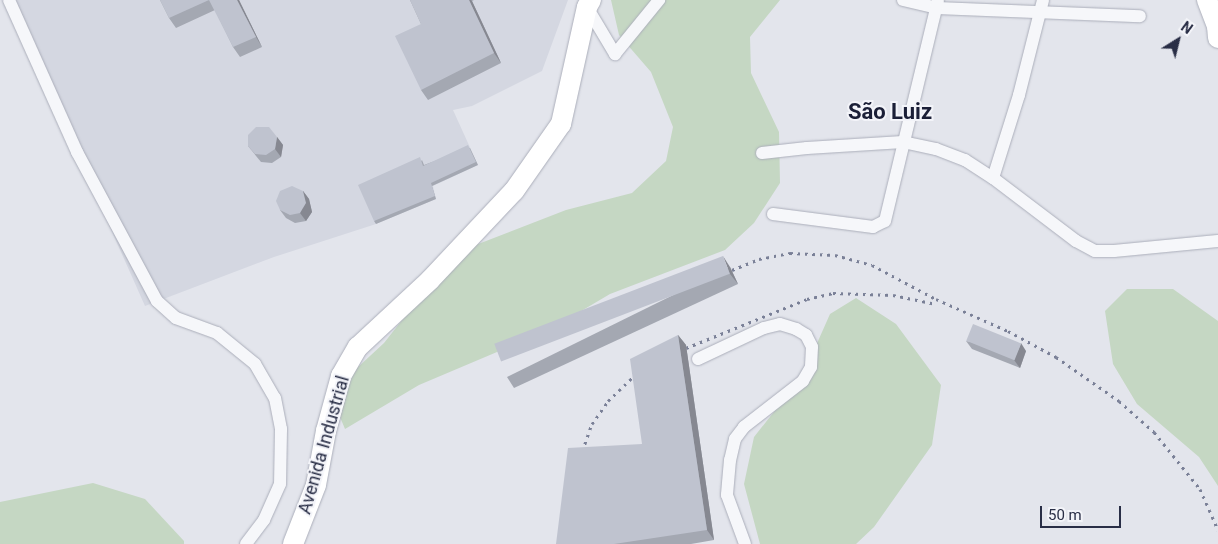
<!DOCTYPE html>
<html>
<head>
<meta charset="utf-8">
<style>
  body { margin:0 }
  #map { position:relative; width:1218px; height:544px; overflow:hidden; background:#e3e5ec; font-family:Roboto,sans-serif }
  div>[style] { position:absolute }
  .built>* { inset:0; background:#d4d7e1 }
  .green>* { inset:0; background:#c5d7c3 }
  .roads { filter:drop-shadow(0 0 1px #abaeba) drop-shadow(0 0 1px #abaeba) }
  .street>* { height:12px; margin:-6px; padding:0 6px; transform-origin:6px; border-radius:6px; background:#f6f7fa }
  .primary>* { height:20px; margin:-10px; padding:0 10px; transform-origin:10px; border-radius:10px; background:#fff }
  .rail>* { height:3px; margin-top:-1.5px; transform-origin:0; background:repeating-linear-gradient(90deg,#7a8097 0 2.5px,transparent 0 7.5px) }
  .wall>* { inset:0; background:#a4a8b2 }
  .shaded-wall>* { inset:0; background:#868891 }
  .building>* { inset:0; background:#bfc3cf; transform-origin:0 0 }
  span { translate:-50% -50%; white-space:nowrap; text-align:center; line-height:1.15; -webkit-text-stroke:4px #f3f4f9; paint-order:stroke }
  .street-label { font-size:18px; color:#292e46 }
  .district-label { font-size:22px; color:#1b1f37; font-weight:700 }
  .north { position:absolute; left:1153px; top:15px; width:50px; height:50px; -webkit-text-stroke:4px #f3f4f9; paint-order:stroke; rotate:36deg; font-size:14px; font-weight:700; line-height:20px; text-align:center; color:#292e46 }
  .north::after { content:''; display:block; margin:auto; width:18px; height:22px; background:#292e46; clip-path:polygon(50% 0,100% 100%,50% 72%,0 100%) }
  .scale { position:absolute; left:1040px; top:506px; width:81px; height:22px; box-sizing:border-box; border:2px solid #292e46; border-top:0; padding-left:6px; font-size:15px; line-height:18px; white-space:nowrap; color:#292e46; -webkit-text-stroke:4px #f3f4f9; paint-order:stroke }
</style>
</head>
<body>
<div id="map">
  <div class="built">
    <div style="clip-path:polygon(9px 0,568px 0,542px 71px,472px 106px,453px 110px,478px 165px,433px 186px,436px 199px,376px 224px,274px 257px,145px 306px)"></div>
  </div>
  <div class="green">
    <div style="clip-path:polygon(611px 0,780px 0,750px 37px,751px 73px,779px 132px,780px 183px,754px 223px,725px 250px,610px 294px,549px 330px,419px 385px,345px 429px,330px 393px,384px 343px,455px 253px,566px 210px,632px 193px,666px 161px,673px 127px,651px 72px,619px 35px)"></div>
    <div style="clip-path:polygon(1127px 289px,1173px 289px,1218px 321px,1218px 486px,1199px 457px,1137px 404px,1113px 364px,1105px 311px)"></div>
    <div style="clip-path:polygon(856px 298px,896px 324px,941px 385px,932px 445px,874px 527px,856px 544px,760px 544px,744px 484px,754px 437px,803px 375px,830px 314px)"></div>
    <div style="clip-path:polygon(93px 483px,145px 499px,184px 541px,184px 544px,0 544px,0 502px)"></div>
  </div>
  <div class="roads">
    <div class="street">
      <div style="left:9px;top:0;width:167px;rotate:65.9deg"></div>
      <div style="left:77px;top:152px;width:169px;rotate:61.8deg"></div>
      <div style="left:157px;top:301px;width:25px;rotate:42deg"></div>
      <div style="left:176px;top:318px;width:44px;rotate:20.1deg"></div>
      <div style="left:217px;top:333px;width:49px;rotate:39.2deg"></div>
      <div style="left:255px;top:364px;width:39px;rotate:60deg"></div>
      <div style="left:275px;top:398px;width:32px;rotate:79deg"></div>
      <div style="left:281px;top:429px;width:55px;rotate:91deg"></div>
      <div style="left:280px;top:484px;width:39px;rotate:114deg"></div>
      <div style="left:264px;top:520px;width:30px;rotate:127deg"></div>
      <div style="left:903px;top:0;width:35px;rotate:13deg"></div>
      <div style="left:937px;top:8px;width:203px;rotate:2.3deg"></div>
      <div style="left:587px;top:7px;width:55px;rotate:59.2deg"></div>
      <div style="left:615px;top:54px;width:70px;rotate:-50.8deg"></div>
      <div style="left:762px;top:153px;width:45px;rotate:-6.3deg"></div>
      <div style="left:807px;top:148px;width:96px;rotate:-3.6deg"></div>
      <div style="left:903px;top:142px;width:34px;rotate:12deg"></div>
      <div style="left:936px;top:149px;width:31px;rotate:21deg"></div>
      <div style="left:965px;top:160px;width:33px;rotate:33deg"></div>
      <div style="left:993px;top:178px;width:104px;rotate:37.2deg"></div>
      <div style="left:1076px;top:241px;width:21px;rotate:28deg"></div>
      <div style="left:1095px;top:251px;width:19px"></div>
      <div style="left:1114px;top:251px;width:104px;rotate:-5.5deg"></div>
      <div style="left:993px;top:178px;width:87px;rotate:-72.6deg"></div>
      <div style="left:1019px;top:95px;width:98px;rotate:-75.8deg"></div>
      <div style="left:773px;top:214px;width:101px;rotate:7.4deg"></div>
      <div style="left:873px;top:227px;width:13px;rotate:-27deg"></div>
      <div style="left:885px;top:221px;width:227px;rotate:-76.5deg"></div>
      <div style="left:698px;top:359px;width:73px;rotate:-25.2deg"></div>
      <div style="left:764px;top:328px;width:16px;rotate:-14deg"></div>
      <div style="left:780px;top:324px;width:17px;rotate:17deg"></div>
      <div style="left:796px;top:329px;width:12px;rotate:31deg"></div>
      <div style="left:806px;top:335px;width:13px;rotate:63deg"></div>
      <div style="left:812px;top:347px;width:20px;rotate:93deg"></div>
      <div style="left:811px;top:367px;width:16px;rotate:120deg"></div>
      <div style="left:803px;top:381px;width:75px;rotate:142.1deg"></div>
      <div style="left:744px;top:427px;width:15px;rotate:127deg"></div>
      <div style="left:735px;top:439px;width:22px;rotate:103deg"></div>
      <div style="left:730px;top:460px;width:35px;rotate:95deg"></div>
      <div style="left:727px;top:495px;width:52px;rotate:69.8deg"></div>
    </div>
    <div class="primary">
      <div style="left:1207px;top:0;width:28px;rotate:69deg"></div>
      <div style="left:1217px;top:26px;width:12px;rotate:85deg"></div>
      <div style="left:293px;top:544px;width:63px;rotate:-68.7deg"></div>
      <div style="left:316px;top:485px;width:55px;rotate:-79.5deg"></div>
      <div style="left:326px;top:431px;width:57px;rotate:-74.7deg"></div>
      <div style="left:341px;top:376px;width:34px;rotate:-60deg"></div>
      <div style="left:358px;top:347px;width:98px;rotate:-42.9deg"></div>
      <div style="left:430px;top:280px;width:122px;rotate:-46.7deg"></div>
      <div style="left:514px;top:191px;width:82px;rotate:-55deg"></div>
      <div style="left:561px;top:124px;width:120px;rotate:-77.5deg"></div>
      <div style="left:587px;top:7px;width:8px;rotate:-60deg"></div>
    </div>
  </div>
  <div class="rail">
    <div style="left:732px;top:270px;width:29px;rotate:-22deg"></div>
    <div style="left:759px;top:259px;width:32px;rotate:-11deg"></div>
    <div style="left:790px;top:253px;width:45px;rotate:2.5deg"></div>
    <div style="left:835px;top:255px;width:38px;rotate:15deg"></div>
    <div style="left:872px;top:265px;width:72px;rotate:28deg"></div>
    <div style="left:936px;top:299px;width:79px;rotate:24deg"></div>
    <div style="left:1008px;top:331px;width:55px;rotate:28.4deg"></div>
    <div style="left:1056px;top:357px;width:77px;rotate:34.9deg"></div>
    <div style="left:1119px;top:401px;width:47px;rotate:41.5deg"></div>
    <div style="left:1154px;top:432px;width:73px;rotate:51.1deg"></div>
    <div style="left:1200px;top:489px;width:45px;rotate:66.3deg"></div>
    <div style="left:686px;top:348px;width:131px;rotate:-22deg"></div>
    <div style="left:807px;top:299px;width:27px;rotate:-13deg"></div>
    <div style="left:833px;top:293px;width:60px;rotate:1.9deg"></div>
    <div style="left:893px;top:295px;width:44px;rotate:11.8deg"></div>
    <div style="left:580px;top:458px;width:36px;rotate:-71deg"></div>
    <div style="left:592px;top:424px;width:28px;rotate:-55deg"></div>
    <div style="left:608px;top:401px;width:40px;rotate:-44deg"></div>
  </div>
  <div class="wall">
    <div style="clip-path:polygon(160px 0,239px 0,262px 47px,240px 57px,233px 47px,215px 10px,176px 28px,169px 18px)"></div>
    <div style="clip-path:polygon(410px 0,474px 0,472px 1px,501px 63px,428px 100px,421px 90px,421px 24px)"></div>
    <div style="clip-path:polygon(277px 137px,283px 145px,281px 157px,272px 163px,261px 162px,248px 146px)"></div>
    <div style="clip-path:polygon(470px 148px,478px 165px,432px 186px,436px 199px,376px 224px,374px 221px,422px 160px,424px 165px)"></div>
    <div style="clip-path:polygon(303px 191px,309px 199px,312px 212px,306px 221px,295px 223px,286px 218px,280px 210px)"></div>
    <div style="clip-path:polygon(730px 267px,738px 284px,514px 388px,507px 377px)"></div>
    <div style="clip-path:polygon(678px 335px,686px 345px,714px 540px,691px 544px,556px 544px,642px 444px)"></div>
    <div style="clip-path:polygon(966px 341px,1026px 351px,1020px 368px,972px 349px)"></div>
  </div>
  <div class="shaded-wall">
    <div style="clip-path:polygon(237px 0,239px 0,262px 47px,256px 37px)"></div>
    <div style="clip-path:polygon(469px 0,471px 0,472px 1px,501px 63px,494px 53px)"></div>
    <div style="clip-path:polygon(277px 137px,283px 145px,281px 157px,275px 149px)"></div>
    <div style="clip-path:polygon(303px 191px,309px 199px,312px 212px,306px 221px,300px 213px)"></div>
    <div style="clip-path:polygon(723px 256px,730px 267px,738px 284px,730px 274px)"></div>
    <div style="clip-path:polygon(678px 335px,686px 345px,714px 540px,707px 530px)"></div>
    <div style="clip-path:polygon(1021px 343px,1026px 351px,1020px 368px,1014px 360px)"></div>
  </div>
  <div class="building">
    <div style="clip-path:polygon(160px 0,209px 0,169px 18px)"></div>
    <div style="clip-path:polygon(209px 0,237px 0,256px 37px,233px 47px)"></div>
    <div style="clip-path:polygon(410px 0,469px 0,494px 53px,421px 90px,395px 36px,421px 24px)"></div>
    <div style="clip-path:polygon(256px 127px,269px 127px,277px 137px,275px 149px,266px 155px,255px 154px,248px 146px,248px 135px)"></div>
    <div style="clip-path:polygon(468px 145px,476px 162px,431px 183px,435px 196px,374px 221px,358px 185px,420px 157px,423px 166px)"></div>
    <div style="clip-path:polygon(292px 186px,303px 191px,306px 203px,300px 213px,290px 215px,280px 210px,276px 201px,280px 191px)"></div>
    <div style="left:723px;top:256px;width:19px;height:245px;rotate:69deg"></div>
    <div style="left:973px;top:324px;width:52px;height:18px;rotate:22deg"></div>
    <div style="clip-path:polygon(678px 335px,707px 530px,614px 544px,556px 544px,568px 448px,642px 444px,630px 359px)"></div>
  </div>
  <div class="street-label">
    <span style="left:324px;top:445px;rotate:-74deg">Avenida Industrial</span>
  </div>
  <div class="district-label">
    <span style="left:890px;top:112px">São Luiz</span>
  </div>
  <div class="north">N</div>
  <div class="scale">50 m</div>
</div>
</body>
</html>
